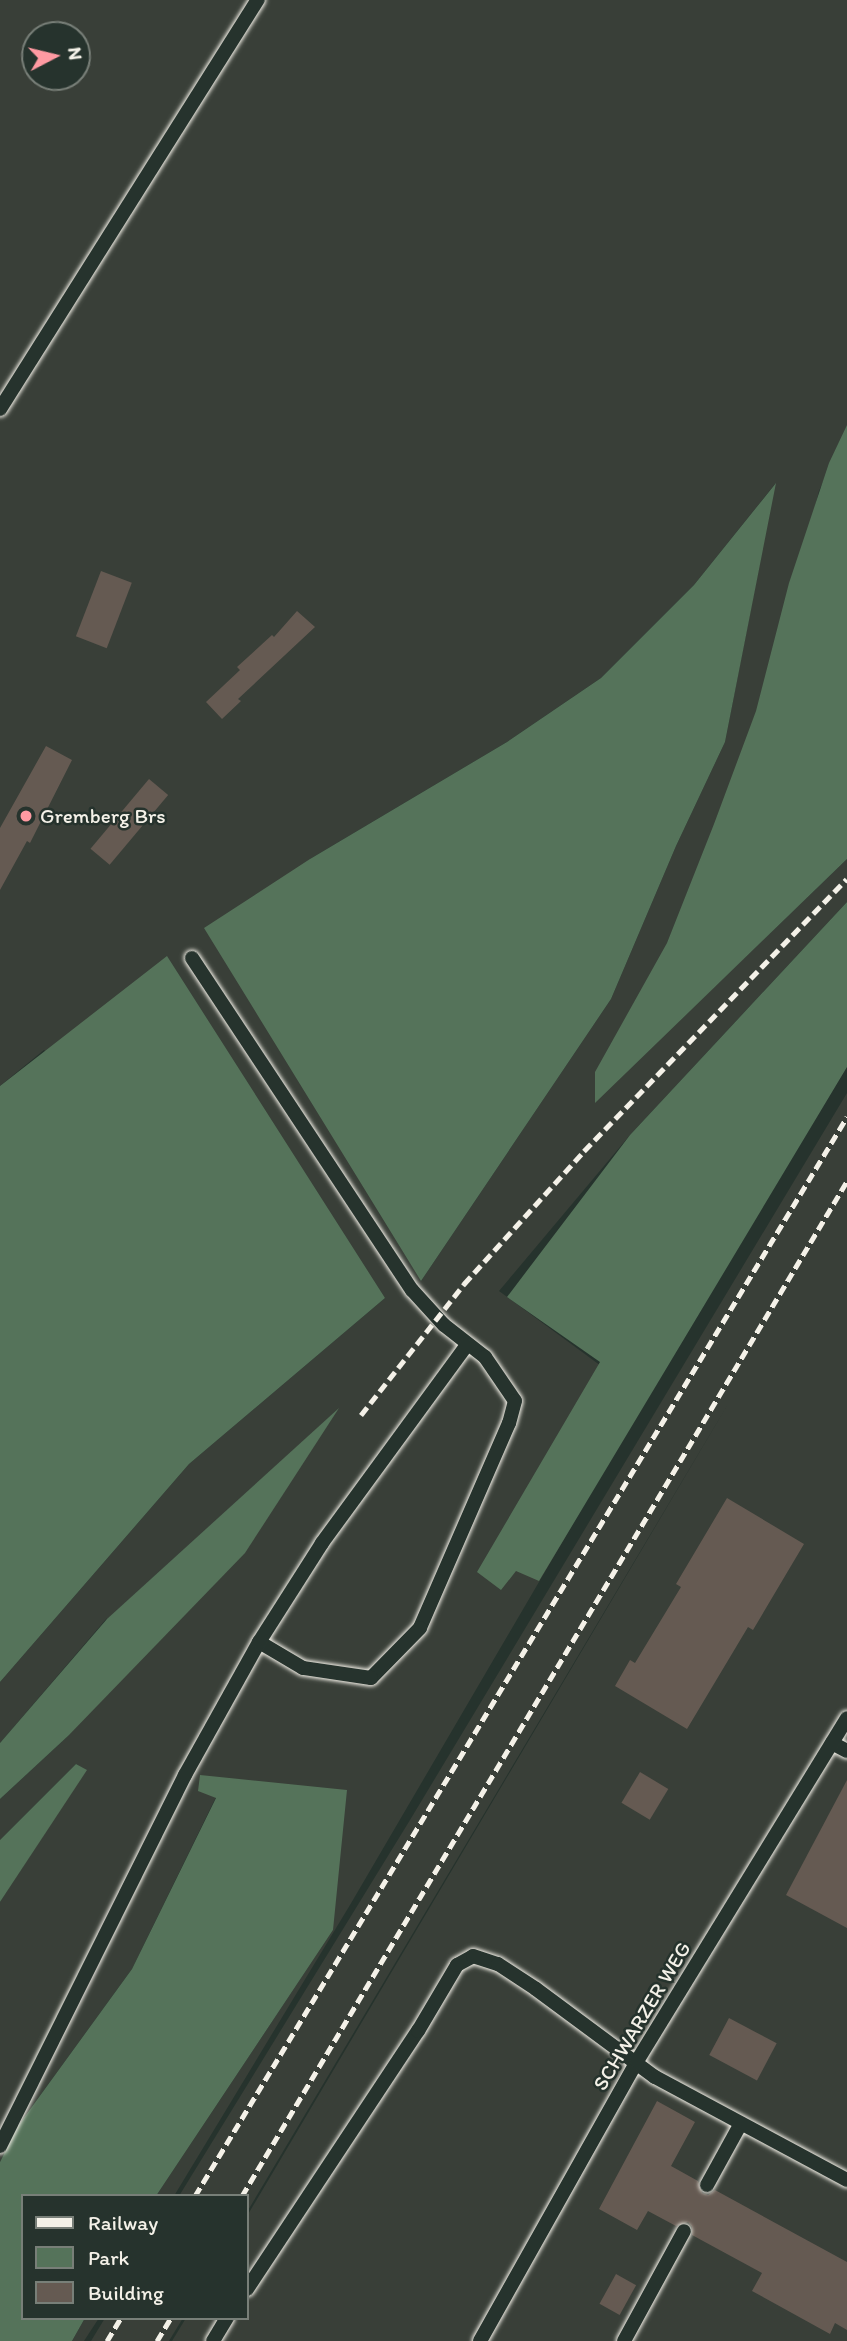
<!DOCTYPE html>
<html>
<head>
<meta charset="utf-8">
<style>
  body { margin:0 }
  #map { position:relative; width:847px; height:2341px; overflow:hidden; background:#26332d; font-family:Itim,sans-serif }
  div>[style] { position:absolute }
  .built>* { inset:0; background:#393f38 }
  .green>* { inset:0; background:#55735a }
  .building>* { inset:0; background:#655a52; transform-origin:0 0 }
  .roads { filter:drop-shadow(0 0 2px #f4f1e8) drop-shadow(0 0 2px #f4f1e8) }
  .lane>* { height:14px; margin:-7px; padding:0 7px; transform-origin:7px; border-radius:7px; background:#26332d }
  .rail>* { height:5px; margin-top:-2.5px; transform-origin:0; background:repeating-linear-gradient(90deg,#f4f1e8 0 10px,transparent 0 15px) }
  .dots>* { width:19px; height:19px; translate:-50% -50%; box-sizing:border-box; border:4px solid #26332d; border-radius:50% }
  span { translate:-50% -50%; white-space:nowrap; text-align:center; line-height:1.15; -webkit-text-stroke:5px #26332d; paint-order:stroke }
  .poi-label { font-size:21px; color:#f4f1e8 }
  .left { translate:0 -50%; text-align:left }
  .street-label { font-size:21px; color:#f4f1e8 }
  .legend { position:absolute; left:21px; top:2194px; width:228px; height:126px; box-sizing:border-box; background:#26332d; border:2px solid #787f78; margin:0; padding:9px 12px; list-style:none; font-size:21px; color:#f4f1e8 }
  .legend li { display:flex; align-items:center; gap:14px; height:35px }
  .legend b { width:35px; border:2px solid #787f78 }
  .north { position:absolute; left:21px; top:21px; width:70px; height:70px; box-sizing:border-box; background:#26332d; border:2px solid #787f78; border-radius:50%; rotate:83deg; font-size:19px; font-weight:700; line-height:28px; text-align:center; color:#f4f1e8 }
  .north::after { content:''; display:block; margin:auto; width:24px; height:32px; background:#ff9aa2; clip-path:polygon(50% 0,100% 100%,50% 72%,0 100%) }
</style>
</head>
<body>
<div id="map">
  <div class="built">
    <div style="clip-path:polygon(evenodd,0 0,847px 0,847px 426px,819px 491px,735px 819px,595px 1102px,847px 859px,847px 902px,630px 1135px,499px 1291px,646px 1399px,350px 1905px,174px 2196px,156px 2196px,333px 1930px,216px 1797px,132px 1969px,18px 2126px,0 2162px,0 1902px,86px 1770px,76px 1764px,0 1840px,0 1799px,68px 1736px,107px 1618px,0 1743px,0 1682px,189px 1464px,385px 1298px,44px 1050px,0 1086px,0 0,35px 35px,77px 35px,77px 77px,35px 77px,35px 35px,0 0,775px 484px,725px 742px,676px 846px,611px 999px,421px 1281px,310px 859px,507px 742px,601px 678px,694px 585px,775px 484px)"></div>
    <div style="clip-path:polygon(847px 1093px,847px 2341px,172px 2341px,186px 2318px,247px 2318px,247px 2216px,731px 1399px,247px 2212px,247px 2196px,179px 2196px,410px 1820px)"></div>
    <div style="clip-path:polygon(85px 2318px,99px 2318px,84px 2341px,72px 2341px)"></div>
    <div style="clip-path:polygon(105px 2318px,183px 2318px,169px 2341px,91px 2341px)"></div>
  </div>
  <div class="green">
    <div style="clip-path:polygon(847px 425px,847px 859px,595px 1103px,595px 1072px,667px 943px,714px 824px,756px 711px,789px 583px,829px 463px)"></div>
    <div style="clip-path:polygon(776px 483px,725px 742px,676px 846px,611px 999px,421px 1281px,204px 928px,310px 859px,507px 742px,601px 678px,694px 585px)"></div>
    <div style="clip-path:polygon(847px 902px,847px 1067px,539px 1581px,516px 1571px,501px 1590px,477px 1572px,600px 1362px,507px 1297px,630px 1135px)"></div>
    <div style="clip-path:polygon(167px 956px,385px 1298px,189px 1464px,0 1682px,0 1086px)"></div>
    <div style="clip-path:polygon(339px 1408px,245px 1553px,68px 1736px,0 1799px,0 1743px,107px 1619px)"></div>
    <div style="clip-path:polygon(76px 1764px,87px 1770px,0 1902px,0 1840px)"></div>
    <div style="clip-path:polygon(200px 1775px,347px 1790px,333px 1930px,156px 2196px,23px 2196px,23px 2318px,85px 2318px,72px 2341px,0 2341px,0 2162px,18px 2126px,132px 1969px,216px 1798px,198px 1791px)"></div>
  </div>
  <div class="building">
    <div style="left:101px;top:571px;width:33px;height:70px;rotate:21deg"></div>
    <div style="clip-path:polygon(297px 611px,315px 627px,238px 699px,241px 701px,222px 719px,206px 702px,240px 670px,237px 667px,272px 635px,274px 637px)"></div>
    <div style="clip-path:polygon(46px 746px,72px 760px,30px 843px,27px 841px,0 890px,0 828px)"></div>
    <div style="left:149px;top:779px;width:25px;height:91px;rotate:40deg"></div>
    <div style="clip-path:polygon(727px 1498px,804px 1544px,753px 1630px,748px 1627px,687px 1729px,615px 1686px,630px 1660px,635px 1663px,681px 1587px,676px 1584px)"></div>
    <div style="left:640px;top:1772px;width:33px;height:36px;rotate:31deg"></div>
    <div style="clip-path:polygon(847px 1780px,847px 1928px,786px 1895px)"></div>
    <div style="left:729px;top:2018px;width:54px;height:42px;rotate:28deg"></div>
    <div style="clip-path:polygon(657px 2101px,695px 2122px,671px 2166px,698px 2181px,702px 2193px,708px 2195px,715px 2190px,847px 2262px,847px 2330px,835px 2323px,830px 2334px,752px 2291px,762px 2273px,692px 2235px,692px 2227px,688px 2222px,676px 2226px,648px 2211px,637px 2230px,599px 2209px)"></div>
    <div style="left:616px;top:2274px;width:23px;height:34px;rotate:29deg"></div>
  </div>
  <div class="roads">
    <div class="lane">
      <div style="left:0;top:409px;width:484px;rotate:-57.8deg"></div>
      <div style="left:192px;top:958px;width:398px;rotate:56.5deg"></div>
      <div style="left:412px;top:1290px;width:47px;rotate:47.6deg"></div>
      <div style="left:444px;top:1325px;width:52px;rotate:38deg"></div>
      <div style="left:485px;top:1357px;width:53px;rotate:55.7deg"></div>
      <div style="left:515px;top:1401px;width:23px;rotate:105deg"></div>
      <div style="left:509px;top:1423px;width:223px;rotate:113.5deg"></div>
      <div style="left:420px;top:1628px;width:70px;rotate:134.4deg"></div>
      <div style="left:371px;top:1678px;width:69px;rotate:-171.6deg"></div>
      <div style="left:303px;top:1668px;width:51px;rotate:-149.4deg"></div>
      <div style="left:832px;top:1743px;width:17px;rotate:28deg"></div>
      <div style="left:0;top:2146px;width:415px;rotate:-63.5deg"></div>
      <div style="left:185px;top:1775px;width:152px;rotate:-60.9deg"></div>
      <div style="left:259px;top:1642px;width:117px;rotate:-57.5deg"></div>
      <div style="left:322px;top:1543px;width:245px;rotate:-53.8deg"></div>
      <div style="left:707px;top:2185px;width:68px;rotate:-61.2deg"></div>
      <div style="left:247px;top:2289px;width:310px;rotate:-56.5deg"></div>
      <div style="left:418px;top:2031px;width:77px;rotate:-59.4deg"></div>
      <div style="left:457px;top:1965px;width:18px;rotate:-29deg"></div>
      <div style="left:473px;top:1956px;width:26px;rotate:18deg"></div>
      <div style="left:498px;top:1964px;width:45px;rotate:33.3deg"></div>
      <div style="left:536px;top:1989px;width:148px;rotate:36.5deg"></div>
      <div style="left:655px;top:2077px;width:218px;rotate:28.2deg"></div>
      <div style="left:213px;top:2341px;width:27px;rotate:-59deg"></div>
      <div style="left:480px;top:2341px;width:321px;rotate:-60.7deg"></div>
      <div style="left:637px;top:2061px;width:402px;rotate:-58.5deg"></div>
      <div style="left:624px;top:2341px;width:125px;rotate:-61.4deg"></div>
    </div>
  </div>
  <div class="rail">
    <div style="left:361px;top:1415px;width:167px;rotate:-51.8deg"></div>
    <div style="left:464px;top:1284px;width:179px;rotate:-47.9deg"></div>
    <div style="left:584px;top:1151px;width:378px;rotate:-46deg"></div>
    <div style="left:195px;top:2196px;width:1261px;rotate:-58.86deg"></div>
    <div style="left:242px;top:2196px;width:1182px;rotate:-59.2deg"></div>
    <div style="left:107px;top:2341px;width:27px;rotate:-59deg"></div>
    <div style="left:157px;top:2341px;width:27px;rotate:-59deg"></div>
  </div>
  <div class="dots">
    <div style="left:26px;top:816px;background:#ff9aa2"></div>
  </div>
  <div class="poi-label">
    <span class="left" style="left:40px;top:816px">Gremberg Brs</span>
  </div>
  <div class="street-label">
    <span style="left:642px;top:2016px;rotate:-59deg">SCHWARZER WEG</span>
  </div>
  <ul class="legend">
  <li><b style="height:9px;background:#f4f1e8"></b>Railway</li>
  <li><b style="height:19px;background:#55735a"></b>Park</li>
  <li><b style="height:19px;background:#655a52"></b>Building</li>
  </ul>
  <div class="north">N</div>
</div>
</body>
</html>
